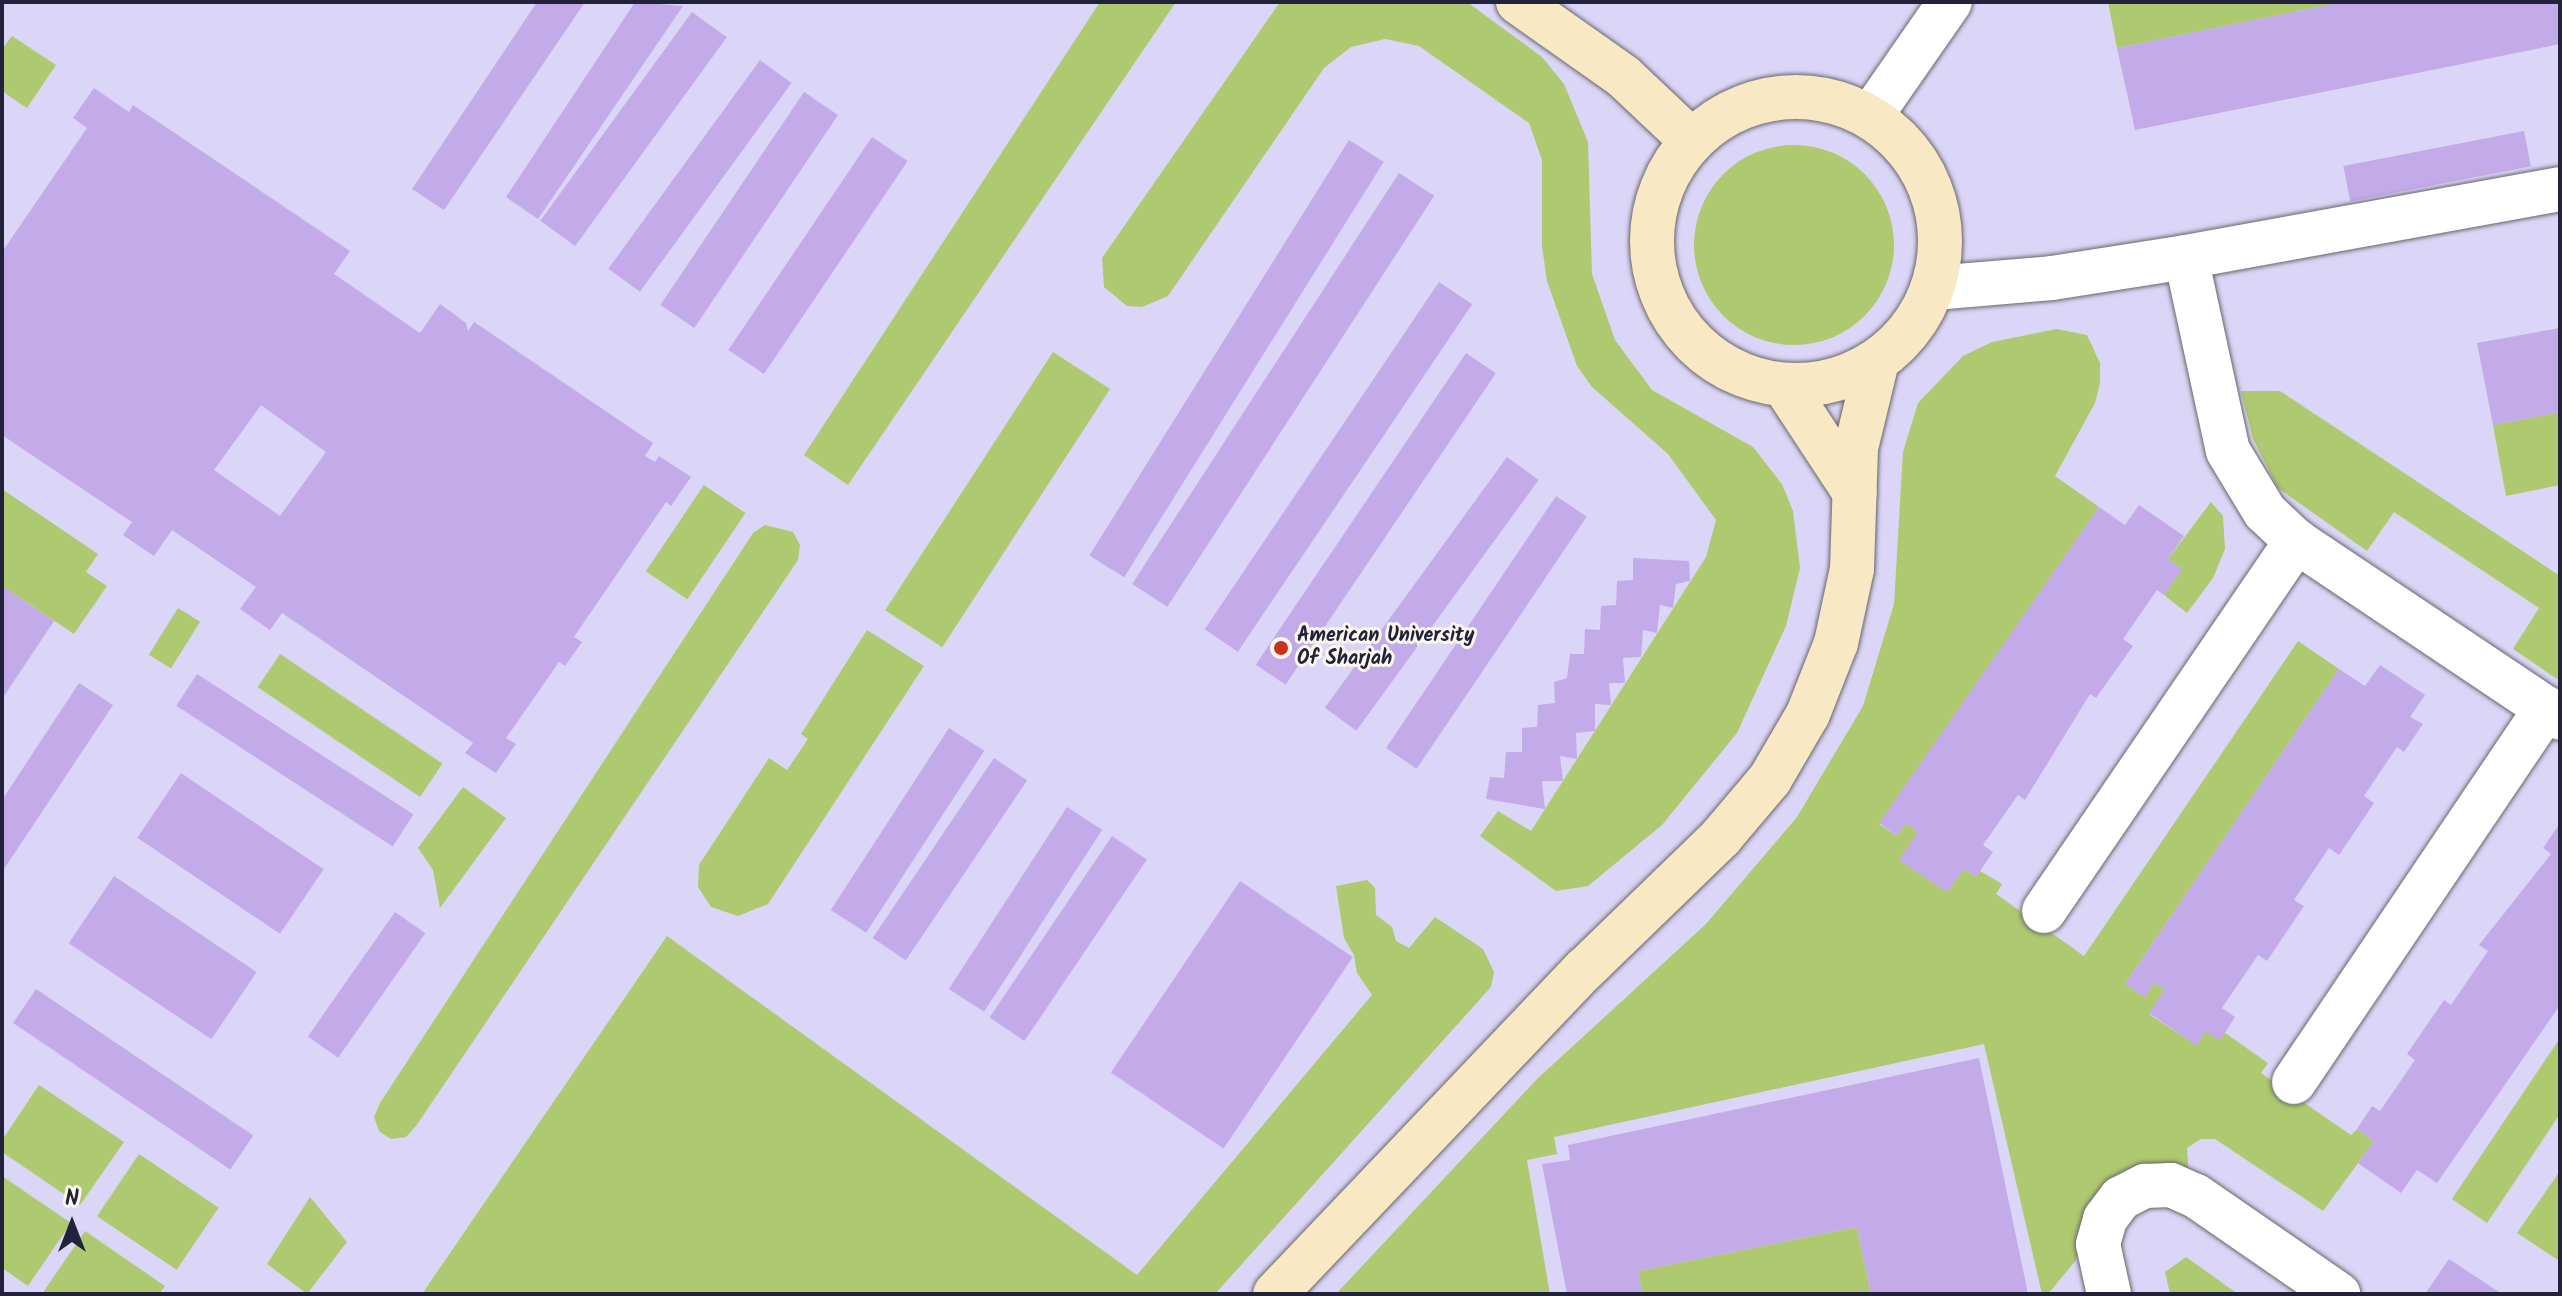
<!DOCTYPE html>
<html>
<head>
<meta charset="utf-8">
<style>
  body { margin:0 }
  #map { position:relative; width:2562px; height:1296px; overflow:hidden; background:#ece6c7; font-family:Kalam,sans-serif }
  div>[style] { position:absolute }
  .built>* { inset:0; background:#dbd6f7; transform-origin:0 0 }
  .green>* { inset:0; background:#aec96f; transform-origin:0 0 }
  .round { border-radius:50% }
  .building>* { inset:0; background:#c3aae9; transform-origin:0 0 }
  .roads { filter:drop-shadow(0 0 2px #69676c) drop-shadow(0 0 2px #69676c) }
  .street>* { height:44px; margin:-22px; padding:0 22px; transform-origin:22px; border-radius:22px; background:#fff }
  .secondary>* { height:44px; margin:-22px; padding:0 22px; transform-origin:22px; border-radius:22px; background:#f8e8c3 }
  .secondary>.ring { margin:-22px; padding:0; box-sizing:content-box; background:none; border:44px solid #f8e8c3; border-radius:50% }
  .dots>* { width:22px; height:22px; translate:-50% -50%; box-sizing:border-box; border:4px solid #fbf7ec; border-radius:50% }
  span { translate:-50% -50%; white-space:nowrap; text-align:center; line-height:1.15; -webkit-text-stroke:6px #fbf7ec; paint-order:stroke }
  .poi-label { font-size:20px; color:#22223b; font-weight:700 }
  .left { translate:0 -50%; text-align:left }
  .frame { position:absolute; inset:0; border:4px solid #22223b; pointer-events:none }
  .north { position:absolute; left:32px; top:1184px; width:80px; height:80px; -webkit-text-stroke:6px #fbf7ec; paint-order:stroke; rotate:0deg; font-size:22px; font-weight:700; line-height:32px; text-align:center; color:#22223b }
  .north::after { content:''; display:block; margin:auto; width:28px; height:36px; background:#22223b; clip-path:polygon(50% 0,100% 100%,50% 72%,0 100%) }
</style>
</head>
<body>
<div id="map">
  <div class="built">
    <div style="left:2px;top:2px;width:2558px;height:1292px"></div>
  </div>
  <div class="green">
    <div style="clip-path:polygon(1100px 2px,1176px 2px,848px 485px,804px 455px)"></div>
    <div style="clip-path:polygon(1280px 2px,1467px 2px,1542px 57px,1564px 84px,1588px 142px,1592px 274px,1615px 340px,1652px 390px,1753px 447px,1782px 484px,1793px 511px,1800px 568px,1786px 626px,1737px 733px,1662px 825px,1588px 886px,1556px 891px,1480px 836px,1498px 811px,1531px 831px,1706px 557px,1716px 520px,1668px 454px,1592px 387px,1577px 366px,1547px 281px,1542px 246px,1542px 160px,1529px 123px,1419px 46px,1385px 39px,1351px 47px,1324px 68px,1168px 296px,1142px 307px,1127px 306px,1104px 287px,1102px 258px)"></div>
    <div style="clip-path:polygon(2108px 2px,2343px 2px,2117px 48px)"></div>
    <div style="clip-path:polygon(12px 36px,56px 65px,27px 108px,2px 91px,2px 49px)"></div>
    <div class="round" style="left:1694px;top:145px;width:200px;height:200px"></div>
    <div style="clip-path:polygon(2056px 329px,2087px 335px,2100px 363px,2100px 383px,2095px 403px,2055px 476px,2099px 507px,1879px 824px,1897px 836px,1906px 823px,1918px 832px,1900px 860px,1947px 892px,1964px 869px,1976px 877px,1980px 871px,2002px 884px,1996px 894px,2084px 956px,2298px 641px,2339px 669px,2125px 984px,2145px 997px,2154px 983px,2165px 989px,2149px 1014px,2196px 1045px,2206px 1031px,2225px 1033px,2268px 1063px,2261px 1073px,2351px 1135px,2357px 1129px,2374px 1141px,2358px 1163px,2323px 1211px,2215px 1139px,2201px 1139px,2187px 1148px,2189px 1176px,2084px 1225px,2076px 1260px,2048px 1294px,2042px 1294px,1984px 1044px,1554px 1137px,1557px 1154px,1527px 1160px,1550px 1294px,1336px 1294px,1537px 1079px,1706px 924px,1797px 817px,1863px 706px,1894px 604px,1903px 452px,1918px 403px,1963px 356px,1992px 342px)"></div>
    <div style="left:1053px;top:352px;width:68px;height:308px;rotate:33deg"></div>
    <div style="clip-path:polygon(2241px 391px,2280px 391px,2560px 576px,2560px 681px,2513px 649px,2539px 608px,2394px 512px,2367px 551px,2278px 488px,2253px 439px)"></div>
    <div style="clip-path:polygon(2560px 412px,2560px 485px,2506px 496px,2493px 425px)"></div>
    <div style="left:704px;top:485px;width:50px;height:104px;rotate:34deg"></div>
    <div style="clip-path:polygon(2px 489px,98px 554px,86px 572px,107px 586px,74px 634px,2px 586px)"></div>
    <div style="clip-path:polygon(2211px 502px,2223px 516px,2225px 549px,2213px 578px,2187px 613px,2164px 595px,2182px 569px,2168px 559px)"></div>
    <div style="clip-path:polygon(765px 525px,793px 532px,800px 545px,798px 560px,416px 1126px,406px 1137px,391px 1139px,379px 1131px,374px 1117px,380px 1103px,753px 533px)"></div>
    <div style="left:178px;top:608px;width:26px;height:55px;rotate:32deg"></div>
    <div style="clip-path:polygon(867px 630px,924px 666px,768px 904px,738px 916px,711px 907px,698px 887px,699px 865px,769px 758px,787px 770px,808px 739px,801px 734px)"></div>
    <div style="left:280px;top:654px;width:196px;height:40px;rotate:34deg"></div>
    <div style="clip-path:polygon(463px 787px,506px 818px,440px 908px,433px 870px,418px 848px)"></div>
    <div style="clip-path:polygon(1367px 880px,1375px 888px,1376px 915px,1392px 927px,1396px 941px,1409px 948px,1435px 917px,1483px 949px,1494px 972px,1491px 987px,1215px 1294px,422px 1294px,667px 936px,1137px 1275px,1372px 995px,1357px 973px,1354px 955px,1344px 938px,1336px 886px)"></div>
    <div style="clip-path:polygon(2560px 1038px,2560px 1114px,2487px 1223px,2452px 1199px)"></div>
    <div style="clip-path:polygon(39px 1085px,124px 1142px,80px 1205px,2px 1152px,2px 1140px)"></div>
    <div style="left:139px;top:1154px;width:96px;height:75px;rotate:34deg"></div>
    <div style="clip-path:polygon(2560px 1171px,2560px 1258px,2558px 1260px,2517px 1233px)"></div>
    <div style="clip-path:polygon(2px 1176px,71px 1223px,28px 1286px,2px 1268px)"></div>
    <div style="clip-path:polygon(310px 1197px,347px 1242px,307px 1294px,267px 1264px)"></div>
    <div style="clip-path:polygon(1857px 1227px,1871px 1294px,1642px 1294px,1638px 1271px)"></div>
    <div style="clip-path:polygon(85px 1231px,165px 1286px,159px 1294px,42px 1294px)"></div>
    <div style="clip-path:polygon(2186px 1257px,2238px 1294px,2170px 1294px,2165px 1272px)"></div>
  </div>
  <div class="building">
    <div style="clip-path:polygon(537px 2px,585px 2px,444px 210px,412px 189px)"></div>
    <div style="clip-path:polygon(635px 2px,683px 6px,538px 219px,506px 197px)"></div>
    <div style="clip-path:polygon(2343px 2px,2560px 2px,2560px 44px,2135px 130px,2117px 48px)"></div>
    <div style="left:692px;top:12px;width:43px;height:258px;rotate:36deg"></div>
    <div style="left:760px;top:60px;width:39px;height:258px;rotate:36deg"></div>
    <div style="clip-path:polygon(evenodd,94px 88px,129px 112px,133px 105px,350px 251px,334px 274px,420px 333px,440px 304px,466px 323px,468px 331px,474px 322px,653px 443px,645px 456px,655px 462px,659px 456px,691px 477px,671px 506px,666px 502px,574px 637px,582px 642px,565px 666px,559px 662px,506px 738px,516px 744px,496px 773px,465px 753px,473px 743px,282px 613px,270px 630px,240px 609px,256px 587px,172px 530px,154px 556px,123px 535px,132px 522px,2px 435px,2px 252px,87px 128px,73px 118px,94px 88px,261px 405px,326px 452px,280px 516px,214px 470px,261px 405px)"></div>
    <div style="left:804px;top:92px;width:41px;height:257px;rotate:34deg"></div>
    <div style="left:2524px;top:131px;width:36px;height:184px;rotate:79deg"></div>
    <div style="left:872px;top:137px;width:43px;height:257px;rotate:34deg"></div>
    <div style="left:1349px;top:140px;width:41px;height:490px;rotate:32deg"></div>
    <div style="left:1399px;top:173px;width:42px;height:490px;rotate:33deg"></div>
    <div style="left:1439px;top:282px;width:40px;height:419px;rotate:34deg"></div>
    <div style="clip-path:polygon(2560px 328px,2560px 412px,2493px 425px,2477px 343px)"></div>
    <div style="left:1466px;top:353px;width:36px;height:376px;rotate:34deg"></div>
    <div style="left:1507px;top:457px;width:39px;height:310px;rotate:36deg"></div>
    <div style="left:1556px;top:496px;width:37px;height:304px;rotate:34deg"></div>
    <div style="clip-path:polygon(2139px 505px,2184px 536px,2168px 559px,2182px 569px,2164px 595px,2157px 590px,2123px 639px,2133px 646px,2096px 698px,2090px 694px,2025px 800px,2018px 795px,1983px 845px,1993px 852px,1976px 877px,1964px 869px,1947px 892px,1899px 860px,1918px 832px,1906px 823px,1897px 836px,1879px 823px,2099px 507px,2125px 525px)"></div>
    <div style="clip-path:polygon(1633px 558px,1689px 561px,1690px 581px,1676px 584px,1673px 608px,1660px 605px,1657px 633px,1643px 630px,1641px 657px,1623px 658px,1625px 683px,1609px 683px,1611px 705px,1595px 704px,1595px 731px,1576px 733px,1577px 759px,1560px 756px,1563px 781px,1542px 781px,1545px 809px,1486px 799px,1490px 777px,1504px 778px,1506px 752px,1522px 752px,1522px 728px,1537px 727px,1538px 705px,1555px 703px,1554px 682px,1567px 678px,1570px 654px,1584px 654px,1585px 629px,1600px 630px,1601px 606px,1616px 605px,1617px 581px,1633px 580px)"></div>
    <div style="clip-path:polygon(2px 586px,54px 621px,2px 699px)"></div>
    <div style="clip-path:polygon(2380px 665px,2425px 695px,2410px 717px,2423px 724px,2404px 752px,2397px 747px,2364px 796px,2374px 803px,2339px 855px,2329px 848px,2294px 900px,2304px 906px,2267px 961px,2258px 955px,2222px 1008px,2235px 1017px,2225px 1033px,2219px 1041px,2206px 1031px,2197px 1046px,2149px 1013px,2165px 989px,2154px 983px,2145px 997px,2125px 984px,2339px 669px,2365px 686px)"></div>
    <div style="left:197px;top:674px;width:258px;height:38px;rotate:33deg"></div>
    <div style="clip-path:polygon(79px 683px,113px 705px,2px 872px,2px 800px)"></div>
    <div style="left:949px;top:728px;width:42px;height:217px;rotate:33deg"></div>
    <div style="left:994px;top:758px;width:40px;height:217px;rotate:34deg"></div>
    <div style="left:181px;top:773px;width:172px;height:78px;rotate:34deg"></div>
    <div style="left:1067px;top:807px;width:42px;height:217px;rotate:33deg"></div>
    <div style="clip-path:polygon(2560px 823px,2560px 1005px,2437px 1183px,2417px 1170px,2401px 1193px,2358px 1163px,2374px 1141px,2357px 1129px,2372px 1106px,2380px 1111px,2415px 1060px,2407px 1054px,2444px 1000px,2451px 1005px,2488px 951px,2479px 945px,2551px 854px,2543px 848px)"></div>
    <div style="left:1112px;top:836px;width:42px;height:219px;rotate:34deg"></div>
    <div style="left:114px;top:876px;width:172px;height:81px;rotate:34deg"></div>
    <div style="left:1240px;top:881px;width:136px;height:231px;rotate:34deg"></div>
    <div style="left:395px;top:912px;width:37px;height:152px;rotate:35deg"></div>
    <div style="left:36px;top:989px;width:262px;height:41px;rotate:34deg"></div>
    <div style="clip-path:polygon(1979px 1058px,2028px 1294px,1871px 1294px,1857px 1227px,1638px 1271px,1642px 1294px,1567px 1294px,1542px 1164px,1570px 1160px,1568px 1145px)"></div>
    <div style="clip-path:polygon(2449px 1259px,2502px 1294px,2425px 1294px)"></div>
  </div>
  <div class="roads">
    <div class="street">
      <div style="left:1870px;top:117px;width:140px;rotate:-55.2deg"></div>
      <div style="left:2186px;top:257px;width:198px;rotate:77.8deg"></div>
      <div style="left:2228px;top:451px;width:71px;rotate:58.8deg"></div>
      <div style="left:2265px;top:512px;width:42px;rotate:43.1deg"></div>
      <div style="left:2296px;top:541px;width:318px;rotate:33.8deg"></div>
      <div style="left:1934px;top:288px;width:118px;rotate:-4.8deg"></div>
      <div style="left:2052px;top:278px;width:136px;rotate:-8.9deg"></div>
      <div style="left:2186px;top:257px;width:380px;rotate:-10.3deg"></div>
      <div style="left:2044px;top:911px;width:448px;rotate:-55.7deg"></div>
      <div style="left:2294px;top:1082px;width:451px;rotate:-56deg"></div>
      <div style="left:2109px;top:1294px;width:51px;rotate:-102.4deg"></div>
      <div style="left:2098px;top:1244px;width:26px;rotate:-74deg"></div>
      <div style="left:2105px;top:1219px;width:26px;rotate:-53deg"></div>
      <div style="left:2121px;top:1198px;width:27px;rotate:-27deg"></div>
      <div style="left:2145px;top:1186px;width:26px;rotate:-2deg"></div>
      <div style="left:2171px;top:1185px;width:27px;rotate:24deg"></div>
      <div style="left:2196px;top:1196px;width:173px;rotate:34.6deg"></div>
    </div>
    <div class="secondary">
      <div style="left:1518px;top:2px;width:128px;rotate:35.2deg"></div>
      <div style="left:1623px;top:76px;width:95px;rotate:43.3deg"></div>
      <div class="ring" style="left:1652px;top:97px;width:244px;height:244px"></div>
      <div style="left:1784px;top:385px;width:129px;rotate:56.7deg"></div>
      <div style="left:1275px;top:1294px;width:449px;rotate:-46.4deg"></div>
      <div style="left:1585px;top:969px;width:190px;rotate:-44.1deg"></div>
      <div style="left:1721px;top:837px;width:76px;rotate:-49.8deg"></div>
      <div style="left:1770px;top:779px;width:75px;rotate:-59.7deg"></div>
      <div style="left:1808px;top:714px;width:76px;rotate:-68.5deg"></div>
      <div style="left:1836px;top:643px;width:76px;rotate:-77.8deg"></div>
      <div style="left:1852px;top:569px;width:121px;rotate:-88.1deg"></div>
      <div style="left:1856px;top:448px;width:89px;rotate:-76.4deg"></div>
    </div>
  </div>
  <div class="dots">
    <div style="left:1281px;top:648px;background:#c8321e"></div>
  </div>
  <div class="poi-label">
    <span class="left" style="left:1297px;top:648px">American University<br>Of Sharjah</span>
  </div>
  <div class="frame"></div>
  <div class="north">N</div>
</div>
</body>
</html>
